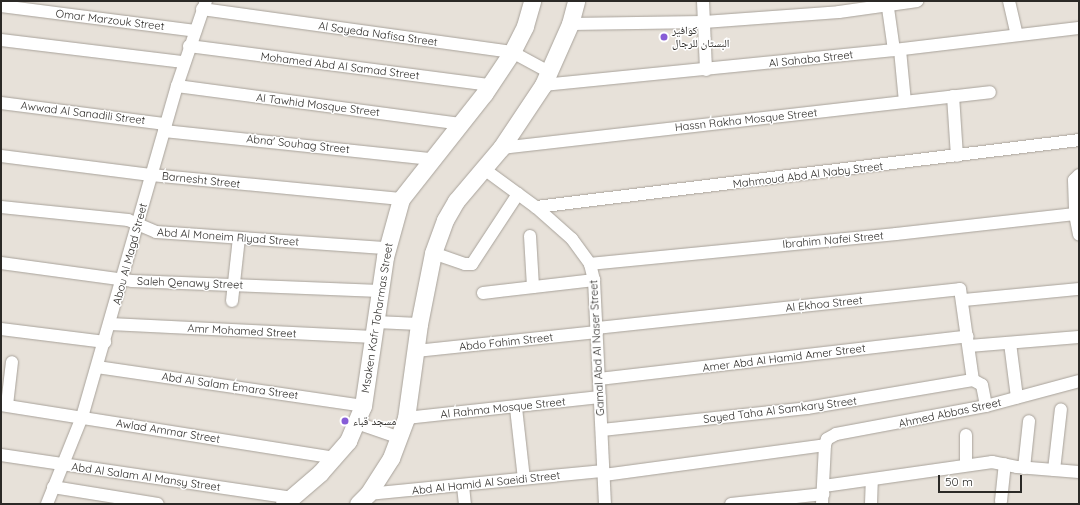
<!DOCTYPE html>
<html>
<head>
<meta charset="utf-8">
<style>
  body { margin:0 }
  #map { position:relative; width:1080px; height:505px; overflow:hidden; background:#e7e1d9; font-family:Quicksand,"Noto Naskh Arabic",sans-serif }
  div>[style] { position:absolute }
  .roads { filter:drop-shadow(0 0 1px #a8a29a) drop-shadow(0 0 1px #a8a29a) }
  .street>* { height:12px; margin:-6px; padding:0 6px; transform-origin:6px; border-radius:6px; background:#fff }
  .secondary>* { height:17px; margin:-8.5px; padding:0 8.5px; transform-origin:8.5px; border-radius:8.5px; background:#fff }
  .dots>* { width:11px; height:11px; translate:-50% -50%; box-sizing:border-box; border:2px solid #fff; border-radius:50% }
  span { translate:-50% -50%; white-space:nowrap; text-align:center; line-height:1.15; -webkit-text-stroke:3px #fff; paint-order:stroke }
  .street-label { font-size:11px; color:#2b2926 }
  .poi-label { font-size:11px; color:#2b2926 }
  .left { translate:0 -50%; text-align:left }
  .frame { position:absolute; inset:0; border:2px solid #2b2926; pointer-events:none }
  .scale { position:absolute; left:938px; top:475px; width:84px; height:18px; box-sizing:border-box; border:2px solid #2b2926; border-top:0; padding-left:5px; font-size:12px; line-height:14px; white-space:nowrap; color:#2b2926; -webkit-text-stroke:3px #fff; paint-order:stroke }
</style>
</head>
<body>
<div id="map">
  <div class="roads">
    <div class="street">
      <div style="left:703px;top:1px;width:69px;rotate:87.5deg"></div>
      <div style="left:887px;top:1px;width:49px;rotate:81.9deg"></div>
      <div style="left:1009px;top:1px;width:35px;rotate:77deg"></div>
      <div style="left:1px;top:6px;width:196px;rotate:7.3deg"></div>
      <div style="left:202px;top:9px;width:313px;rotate:7.9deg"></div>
      <div style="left:512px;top:52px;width:42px;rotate:28.4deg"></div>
      <div style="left:570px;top:24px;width:134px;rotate:-0.9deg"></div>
      <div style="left:704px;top:22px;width:135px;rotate:-4.2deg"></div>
      <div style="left:839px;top:12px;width:79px;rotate:-8deg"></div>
      <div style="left:1px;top:40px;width:184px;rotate:6.9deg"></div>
      <div style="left:189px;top:46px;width:304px;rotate:7.4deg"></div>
      <div style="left:900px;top:50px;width:52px;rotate:84.5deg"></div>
      <div style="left:543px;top:85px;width:353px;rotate:-5.7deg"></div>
      <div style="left:894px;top:50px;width:186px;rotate:-6.8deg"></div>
      <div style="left:177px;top:86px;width:286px;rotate:7.6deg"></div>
      <div style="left:953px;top:96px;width:60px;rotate:86.2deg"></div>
      <div style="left:1px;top:103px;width:166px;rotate:7.3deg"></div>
      <div style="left:164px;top:131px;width:269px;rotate:6deg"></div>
      <div style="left:501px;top:148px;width:492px;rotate:-6.5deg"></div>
      <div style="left:1px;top:156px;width:151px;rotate:7.2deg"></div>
      <div style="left:151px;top:175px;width:251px;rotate:5.5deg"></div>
      <div style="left:484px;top:169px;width:64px;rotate:36.2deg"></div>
      <div style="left:536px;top:207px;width:48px;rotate:41.6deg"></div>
      <div style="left:572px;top:239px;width:31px;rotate:54deg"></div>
      <div style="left:590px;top:264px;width:16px;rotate:76deg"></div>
      <div style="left:594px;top:280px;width:224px;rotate:87.2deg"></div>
      <div style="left:1079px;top:175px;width:7px;rotate:135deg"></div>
      <div style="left:1074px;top:180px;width:34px;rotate:88deg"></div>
      <div style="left:1075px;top:214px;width:21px;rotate:79deg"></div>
      <div style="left:1px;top:207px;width:128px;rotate:5.8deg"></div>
      <div style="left:128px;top:220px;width:30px;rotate:23deg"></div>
      <div style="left:156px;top:232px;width:232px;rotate:4deg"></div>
      <div style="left:536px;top:207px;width:547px;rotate:-7.03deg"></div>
      <div style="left:530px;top:236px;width:51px;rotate:86.6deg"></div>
      <div style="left:433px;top:253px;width:34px;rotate:19deg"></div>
      <div style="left:465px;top:264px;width:7px"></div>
      <div style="left:472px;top:264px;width:84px;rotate:-56.7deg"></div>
      <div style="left:1px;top:263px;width:132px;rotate:7.8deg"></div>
      <div style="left:132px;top:281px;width:248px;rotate:2.3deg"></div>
      <div style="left:590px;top:264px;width:307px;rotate:-5.6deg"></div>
      <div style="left:896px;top:234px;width:180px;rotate:-6.4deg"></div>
      <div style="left:483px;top:293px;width:112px;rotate:-6.7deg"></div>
      <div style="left:964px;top:300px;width:116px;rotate:-5.5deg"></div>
      <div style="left:232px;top:301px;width:63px;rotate:-83.7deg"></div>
      <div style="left:376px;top:322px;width:43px;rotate:2.7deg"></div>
      <div style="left:110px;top:324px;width:264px;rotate:2.8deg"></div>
      <div style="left:597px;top:328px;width:365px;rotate:-6.1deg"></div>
      <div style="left:960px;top:289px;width:92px;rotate:81.9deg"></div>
      <div style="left:1px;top:329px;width:105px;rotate:7.1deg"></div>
      <div style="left:1010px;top:343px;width:55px;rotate:82.7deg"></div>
      <div style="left:969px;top:346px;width:110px;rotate:-4.7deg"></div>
      <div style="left:416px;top:351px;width:182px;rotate:-6deg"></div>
      <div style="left:97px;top:367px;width:269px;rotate:8.3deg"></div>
      <div style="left:599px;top:379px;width:371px;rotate:-6.6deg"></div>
      <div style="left:1px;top:405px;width:338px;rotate:9deg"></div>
      <div style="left:7px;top:405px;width:43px;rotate:-83.4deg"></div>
      <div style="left:516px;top:408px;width:71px;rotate:83.6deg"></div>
      <div style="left:406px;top:418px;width:195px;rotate:-6.2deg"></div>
      <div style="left:357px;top:423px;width:46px;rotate:19.2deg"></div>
      <div style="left:602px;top:430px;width:206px;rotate:-6.1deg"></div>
      <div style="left:807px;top:408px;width:168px;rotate:-9.6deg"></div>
      <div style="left:973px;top:380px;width:10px;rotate:29deg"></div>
      <div style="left:982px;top:385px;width:21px;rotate:79deg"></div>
      <div style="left:1px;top:455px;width:293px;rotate:8.4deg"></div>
      <div style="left:966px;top:465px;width:30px;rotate:-90deg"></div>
      <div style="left:1024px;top:468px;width:47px;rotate:-83.9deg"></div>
      <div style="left:1054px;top:470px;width:61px;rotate:-83.5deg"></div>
      <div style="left:604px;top:475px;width:223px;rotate:-7.7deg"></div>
      <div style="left:463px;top:486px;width:18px;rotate:84deg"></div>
      <div style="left:824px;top:486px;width:170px;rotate:-8.1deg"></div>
      <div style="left:992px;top:462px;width:25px;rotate:11deg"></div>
      <div style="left:1017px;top:467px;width:62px;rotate:4.6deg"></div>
      <div style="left:53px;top:487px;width:106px;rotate:9.2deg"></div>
      <div style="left:368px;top:494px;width:237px;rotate:-5.6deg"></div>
      <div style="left:1001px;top:501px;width:37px;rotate:-84deg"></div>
      <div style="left:47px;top:504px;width:94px;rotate:-68.1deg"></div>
      <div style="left:82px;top:417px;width:344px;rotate:-74deg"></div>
      <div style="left:177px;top:86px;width:90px;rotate:-71.2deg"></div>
      <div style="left:731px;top:504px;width:93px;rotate:-6.2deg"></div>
      <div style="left:822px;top:504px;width:59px;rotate:-87.1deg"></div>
      <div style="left:825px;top:445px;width:6px;rotate:-72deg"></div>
      <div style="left:827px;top:439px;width:10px;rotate:-29deg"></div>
      <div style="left:836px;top:434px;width:153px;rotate:-10.6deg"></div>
      <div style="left:986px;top:406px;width:96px;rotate:-15deg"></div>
      <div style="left:871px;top:504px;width:24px;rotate:-88deg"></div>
    </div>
    <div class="secondary">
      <div style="left:284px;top:504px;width:48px;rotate:-40.7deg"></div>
      <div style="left:320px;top:473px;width:43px;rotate:-48.8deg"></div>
      <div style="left:348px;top:441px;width:38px;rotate:-67deg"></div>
      <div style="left:363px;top:406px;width:151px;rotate:-81.6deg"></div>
      <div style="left:385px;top:257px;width:60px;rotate:-74.6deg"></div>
      <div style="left:401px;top:199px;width:134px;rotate:-51.7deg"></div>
      <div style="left:484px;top:94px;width:50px;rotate:-56.3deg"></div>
      <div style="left:512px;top:52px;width:29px;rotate:-63deg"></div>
      <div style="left:525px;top:26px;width:26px;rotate:-74deg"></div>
      <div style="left:358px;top:504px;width:14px;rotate:-45deg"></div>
      <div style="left:368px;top:494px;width:43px;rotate:-57.4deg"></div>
      <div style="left:391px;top:458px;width:43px;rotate:-69.4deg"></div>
      <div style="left:406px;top:418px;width:95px;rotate:-82.1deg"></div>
      <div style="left:419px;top:324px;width:72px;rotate:-78.8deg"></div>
      <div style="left:433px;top:253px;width:35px;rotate:-70deg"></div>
      <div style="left:445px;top:220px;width:22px;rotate:-60deg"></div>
      <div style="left:456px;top:201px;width:70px;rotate:-49.7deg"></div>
      <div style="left:501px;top:148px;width:76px;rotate:-56.3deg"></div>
      <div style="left:543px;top:85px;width:67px;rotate:-66.1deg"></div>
      <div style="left:570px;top:24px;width:24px;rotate:-75deg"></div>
    </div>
  </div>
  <div class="dots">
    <div style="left:664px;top:37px;background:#875dd7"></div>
    <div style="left:345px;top:421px;background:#875dd7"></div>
  </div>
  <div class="street-label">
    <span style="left:110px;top:20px;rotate:7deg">Omar Marzouk Street</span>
    <span style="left:378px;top:34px;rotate:8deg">Al Sayeda Nafisa Street</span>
    <span style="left:811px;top:59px;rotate:-6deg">Al Sahaba Street</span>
    <span style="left:340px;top:66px;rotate:7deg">Mohamed Abd Al Samad Street</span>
    <span style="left:318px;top:105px;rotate:7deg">Al Tawhid Mosque Street</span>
    <span style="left:83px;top:113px;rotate:7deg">Awwad Al Sanadili Street</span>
    <span style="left:746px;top:120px;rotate:-6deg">Hassn Rakha Mosque Street</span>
    <span style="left:298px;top:144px;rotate:6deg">Abna' Souhag Street</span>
    <span style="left:808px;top:175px;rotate:-7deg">Mahmoud Abd Al Naby Street</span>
    <span style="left:201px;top:180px;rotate:6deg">Barnesht Street</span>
    <span style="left:228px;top:237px;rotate:4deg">Abd Al Moneim Riyad Street</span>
    <span style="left:833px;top:240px;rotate:-5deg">Ibrahim Nafei Street</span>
    <span style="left:130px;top:254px;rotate:-75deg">Abou Al Magd Street</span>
    <span style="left:190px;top:283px;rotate:2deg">Saleh Qenawy Street</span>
    <span style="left:824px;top:304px;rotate:-6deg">Al Ekhoa Street</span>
    <span style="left:377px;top:318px;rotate:-81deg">Msaken Kafr Taharmas Street</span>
    <span style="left:242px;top:331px;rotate:3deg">Amr Mohamed Street</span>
    <span style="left:506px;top:342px;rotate:-6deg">Abdo Fahim Street</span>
    <span style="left:597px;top:348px;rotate:-93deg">Gamal Abd Al Naser Street</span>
    <span style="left:784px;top:358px;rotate:-7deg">Amer Abd Al Hamid Amer Street</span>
    <span style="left:230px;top:386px;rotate:8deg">Abd Al Salam Emara Street</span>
    <span style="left:503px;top:408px;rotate:-6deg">Al Rahma Mosque Street</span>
    <span style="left:780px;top:410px;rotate:-7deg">Sayed Taha Al Samkary Street</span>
    <span style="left:950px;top:413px;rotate:-12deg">Ahmed Abbas Street</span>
    <span style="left:168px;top:431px;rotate:9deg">Awlad Ammar Street</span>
    <span style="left:146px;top:477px;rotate:8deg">Abd Al Salam Al Mansy Street</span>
    <span style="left:486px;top:483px;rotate:-6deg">Abd Al Hamid Al Saeidi Street</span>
  </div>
  <div class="poi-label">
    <span class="left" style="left:672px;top:37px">كوافير<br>البستان للرجال</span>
    <span class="left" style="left:353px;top:421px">مسجد قباء</span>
  </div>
  <div class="frame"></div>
  <div class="scale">50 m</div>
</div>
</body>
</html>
